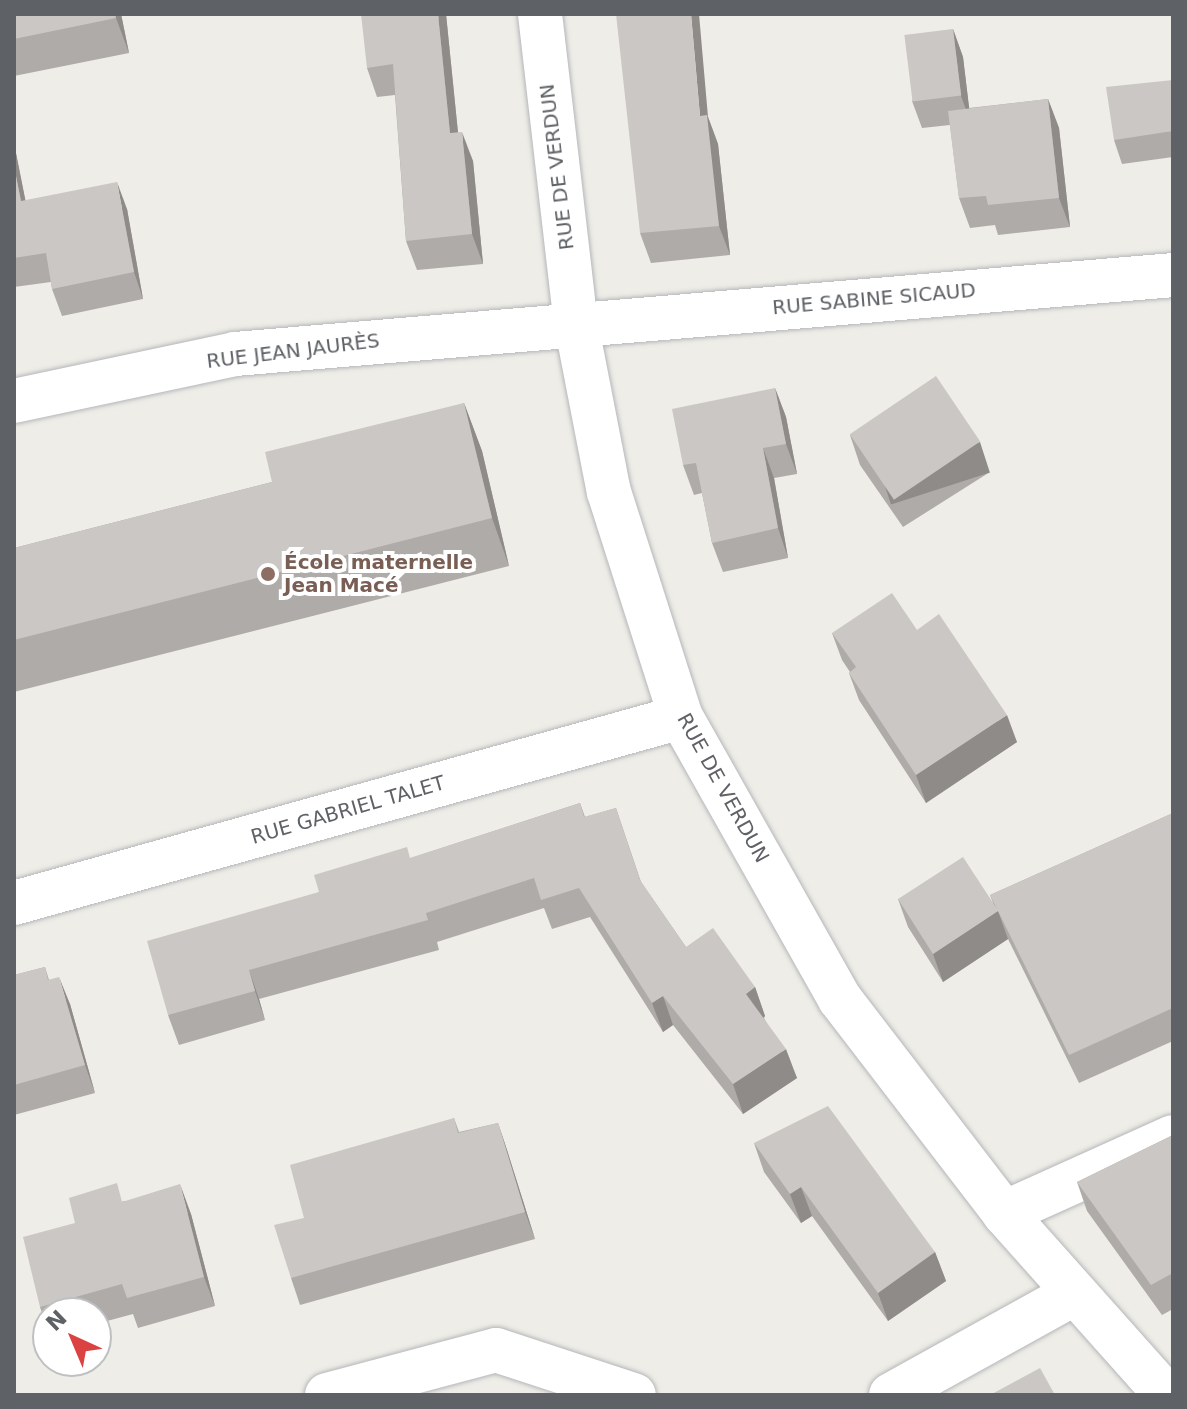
<!DOCTYPE html>
<html>
<head>
<meta charset="utf-8">
<style>
  body { margin:0 }
  #map { position:relative; width:1187px; height:1409px; overflow:hidden; background:#efede7; font-family:"DejaVu Sans",sans-serif }
  div>[style] { position:absolute }
  .roads { filter:drop-shadow(0 0 2px #b4b7ba) drop-shadow(0 0 2px #b4b7ba) }
  .street>* { height:44px; margin:-22px; padding:0 22px; transform-origin:22px; border-radius:22px; background:#fff }
  .wall>* { inset:0; background:#afaba9 }
  .shaded-wall>* { inset:0; background:#8e8b89; transform-origin:0 0 }
  .building>* { inset:0; background:#cbc7c4; transform-origin:0 0 }
  .dots>* { width:22px; height:22px; translate:-50% -50%; box-sizing:border-box; border:4px solid #fff; border-radius:50% }
  span { translate:-50% -50%; white-space:nowrap; text-align:center; line-height:1.15; -webkit-text-stroke:8px #fff; paint-order:stroke }
  .street-label { font-size:20px; color:#5e6266 }
  .education-label { font-size:20px; color:#785e54; font-weight:700 }
  .left { translate:0 -50%; text-align:left }
  .frame { position:absolute; inset:0; border:16px solid #5e6266; pointer-events:none }
  .north { position:absolute; left:32px; top:1297px; width:80px; height:80px; box-sizing:border-box; background:#fff; border:2px solid #bfc0c2; border-radius:50%; rotate:316deg; font-size:22px; font-weight:700; line-height:32px; text-align:center; color:#5e6266 }
  .north::after { content:''; display:block; margin:auto; width:28px; height:36px; background:#da4342; clip-path:polygon(50% 0,100% 100%,50% 72%,0 100%) }
</style>
</head>
<body>
<div id="map">
  <div class="roads">
    <div class="street">
      <div style="left:540px;top:14px;width:311px;rotate:83.4deg"></div>
      <div style="left:576px;top:323px;width:172px;rotate:79deg"></div>
      <div style="left:609px;top:492px;width:236px;rotate:72.3deg"></div>
      <div style="left:681px;top:717px;width:324px;rotate:60.6deg"></div>
      <div style="left:840px;top:999px;width:270px;rotate:52.5deg"></div>
      <div style="left:1004px;top:1213px;width:244px;rotate:48.3deg"></div>
      <div style="left:14px;top:401px;width:226px;rotate:-12deg"></div>
      <div style="left:235px;top:354px;width:941px;rotate:-4.81deg"></div>
      <div style="left:14px;top:903px;width:692px;rotate:-15.58deg"></div>
      <div style="left:1004px;top:1213px;width:185px;rotate:-24.2deg"></div>
      <div style="left:327px;top:1395px;width:175px;rotate:-14.9deg"></div>
      <div style="left:496px;top:1350px;width:145px;rotate:18.1deg"></div>
      <div style="left:891px;top:1395px;width:210px;rotate:-29deg"></div>
    </div>
  </div>
  <div class="wall">
    <div style="clip-path:polygon(14px 14px,121px 14px,129px 53px,14px 76px)"></div>
    <div style="clip-path:polygon(446px 14px,458px 132px,473px 161px,483px 264px,417px 270px,406px 241px,395px 95px,377px 97px,367px 68px)"></div>
    <div style="clip-path:polygon(953px 29px,963px 57px,969px 108px,1048px 99px,1059px 128px,1070px 227px,998px 235px,995px 225px,970px 228px,959px 198px,950px 125px,922px 128px,912px 101px)"></div>
    <div style="clip-path:polygon(1173px 80px,1173px 157px,1122px 164px,1114px 140px)"></div>
    <div style="clip-path:polygon(708px 117px,718px 144px,730px 255px,651px 263px,640px 233px)"></div>
    <div style="clip-path:polygon(14px 143px,25px 200px,127px 209px,143px 299px,62px 316px,52px 289px,51px 282px,14px 287px)"></div>
    <div style="clip-path:polygon(775px 388px,786px 417px,797px 474px,774px 478px,788px 558px,723px 572px,712px 543px,702px 493px,694px 495px,683px 465px)"></div>
    <div style="clip-path:polygon(464px 403px,482px 451px,509px 566px,14px 692px,14px 548px,272px 482px)"></div>
    <div style="clip-path:polygon(850px 435px,990px 472px,903px 527px,860px 465px)"></div>
    <div style="clip-path:polygon(917px 630px,1017px 742px,926px 803px,859px 700px,849px 673px,850px 672px,842px 660px,832px 633px)"></div>
    <div style="clip-path:polygon(580px 803px,585px 817px,616px 808px,641px 882px,686px 947px,755px 987px,765px 1016px,764px 1018px,797px 1078px,743px 1114px,673px 1025px,663px 1032px,590px 917px,552px 929px,544px 908px,437px 942px,439px 950px,259px 999px,265px 1020px,179px 1045px,168px 1015px,319px 892px,411px 858px)"></div>
    <div style="clip-path:polygon(1173px 813px,1173px 1041px,1079px 1083px,1008px 939px,943px 982px,908px 927px,898px 899px,993px 903px,990px 895px)"></div>
    <div style="clip-path:polygon(45px 967px,49px 980px,70px 1004px,95px 1093px,14px 1115px,14px 975px)"></div>
    <div style="clip-path:polygon(454px 1118px,459px 1132px,498px 1123px,507px 1150px,535px 1239px,300px 1305px,291px 1278px,304px 1218px)"></div>
    <div style="clip-path:polygon(1173px 1135px,1173px 1309px,1162px 1315px,1087px 1211px,1077px 1182px)"></div>
    <div style="clip-path:polygon(754px 1143px,935px 1252px,946px 1281px,888px 1321px,812px 1216px,801px 1223px,764px 1172px)"></div>
    <div style="clip-path:polygon(124px 1201px,191px 1214px,215px 1306px,138px 1328px,133px 1314px,96px 1324px,96px 1313px,48px 1313px,48px 1330px,40px 1307px,75px 1223px)"></div>
  </div>
  <div class="shaded-wall">
    <div style="clip-path:polygon(115px 14px,121px 14px,129px 53px,116px 18px)"></div>
    <div style="clip-path:polygon(438px 14px,446px 14px,461px 163px,450px 133px)"></div>
    <div style="clip-path:polygon(691px 14px,699px 14px,708px 117px,718px 144px,730px 255px,719px 226px,700px 116px)"></div>
    <div style="clip-path:polygon(953px 29px,963px 57px,971px 123px,961px 96px)"></div>
    <div style="clip-path:polygon(1048px 99px,1059px 128px,1070px 227px,1059px 198px)"></div>
    <div style="clip-path:polygon(462px 132px,473px 161px,483px 264px,472px 234px)"></div>
    <div style="clip-path:polygon(14px 143px,31px 228px,21px 201px,14px 166px)"></div>
    <div style="clip-path:polygon(117px 182px,127px 209px,143px 299px,134px 272px)"></div>
    <div style="clip-path:polygon(775px 388px,786px 417px,797px 474px,786px 444px)"></div>
    <div style="clip-path:polygon(464px 403px,482px 451px,509px 566px,492px 518px)"></div>
    <div style="left:980px;top:442px;width:32px;height:104px;rotate:72deg"></div>
    <div style="clip-path:polygon(763px 448px,774px 478px,788px 558px,778px 528px)"></div>
    <div style="clip-path:polygon(1007px 715px,1017px 742px,926px 803px,916px 775px)"></div>
    <div style="clip-path:polygon(998px 911px,1008px 939px,943px 982px,933px 954px)"></div>
    <div style="clip-path:polygon(249px 970px,259px 999px,265px 1020px,255px 991px)"></div>
    <div style="clip-path:polygon(59px 977px,70px 1004px,95px 1093px,85px 1065px)"></div>
    <div style="clip-path:polygon(755px 987px,765px 1016px,757px 1023px,746px 994px)"></div>
    <div style="clip-path:polygon(663px 996px,673px 1025px,663px 1032px,652px 1003px)"></div>
    <div style="clip-path:polygon(786px 1049px,797px 1078px,743px 1114px,733px 1084px)"></div>
    <div style="clip-path:polygon(498px 1123px,507px 1150px,535px 1239px,525px 1212px)"></div>
    <div style="clip-path:polygon(180px 1184px,191px 1214px,215px 1306px,204px 1277px)"></div>
    <div style="clip-path:polygon(801px 1187px,812px 1216px,801px 1223px,790px 1194px)"></div>
    <div style="clip-path:polygon(935px 1252px,946px 1281px,888px 1321px,878px 1293px)"></div>
  </div>
  <div class="building">
    <div style="clip-path:polygon(14px 14px,115px 14px,116px 18px,14px 39px)"></div>
    <div style="clip-path:polygon(361px 14px,438px 14px,450px 133px,462px 132px,472px 234px,406px 241px,393px 64px,367px 68px)"></div>
    <div style="clip-path:polygon(616px 14px,691px 14px,700px 116px,707px 115px,719px 226px,640px 233px)"></div>
    <div style="left:953px;top:29px;width:67px;height:49px;rotate:83deg"></div>
    <div style="clip-path:polygon(1173px 80px,1173px 131px,1114px 140px,1106px 87px)"></div>
    <div style="clip-path:polygon(1048px 99px,1059px 198px,988px 205px,986px 196px,959px 198px,948px 111px)"></div>
    <div style="clip-path:polygon(14px 166px,21px 201px,117px 182px,134px 272px,52px 289px,46px 253px,14px 258px)"></div>
    <div style="left:936px;top:376px;width:79px;height:104px;rotate:56deg"></div>
    <div style="clip-path:polygon(775px 388px,786px 444px,763px 448px,778px 528px,712px 543px,696px 463px,683px 465px,672px 409px)"></div>
    <div style="clip-path:polygon(464px 403px,492px 518px,14px 640px,14px 548px,272px 482px,265px 452px)"></div>
    <div style="clip-path:polygon(892px 593px,917px 630px,939px 614px,1007px 715px,916px 775px,849px 673px,856px 667px,832px 633px)"></div>
    <div style="clip-path:polygon(580px 803px,584px 817px,616px 808px,640px 880px,686px 947px,713px 928px,755px 987px,746px 994px,786px 1049px,733px 1084px,663px 996px,652px 1003px,579px 888px,541px 900px,534px 878px,426px 913px,428px 920px,249px 970px,255px 991px,168px 1015px,147px 941px,319px 892px,314px 875px,407px 847px,410px 858px)"></div>
    <div style="clip-path:polygon(1173px 813px,1173px 1008px,1069px 1055px,998px 911px,933px 954px,898px 899px,963px 857px,997px 909px,990px 895px)"></div>
    <div style="clip-path:polygon(45px 967px,48px 980px,59px 977px,85px 1065px,14px 1085px,14px 975px)"></div>
    <div style="clip-path:polygon(828px 1106px,935px 1252px,878px 1293px,801px 1187px,790px 1194px,754px 1143px)"></div>
    <div style="clip-path:polygon(454px 1118px,458px 1133px,498px 1123px,525px 1212px,291px 1278px,274px 1225px,304px 1218px,290px 1165px)"></div>
    <div style="clip-path:polygon(1173px 1135px,1173px 1273px,1151px 1285px,1077px 1182px)"></div>
    <div style="clip-path:polygon(117px 1183px,122px 1202px,180px 1184px,204px 1277px,127px 1298px,122px 1284px,40px 1307px,23px 1237px,75px 1223px,69px 1198px)"></div>
    <div style="clip-path:polygon(1040px 1368px,1055px 1395px,990px 1395px)"></div>
  </div>
  <div class="dots">
    <div style="left:268px;top:574px;background:#8d6e63"></div>
  </div>
  <div class="street-label">
    <span style="left:557px;top:167px;rotate:-97deg">RUE DE VERDUN</span>
    <span style="left:874px;top:299px;rotate:-5deg">RUE SABINE SICAUD</span>
    <span style="left:293px;top:351px;rotate:-7deg">RUE JEAN JAURÈS</span>
    <span style="left:723px;top:788px;rotate:61deg">RUE DE VERDUN</span>
    <span style="left:348px;top:810px;rotate:-16deg">RUE GABRIEL TALET</span>
  </div>
  <div class="education-label">
    <span class="left" style="left:284px;top:574px">École maternelle<br>Jean Macé</span>
  </div>
  <div class="frame"></div>
  <div class="north">N</div>
</div>
</body>
</html>
